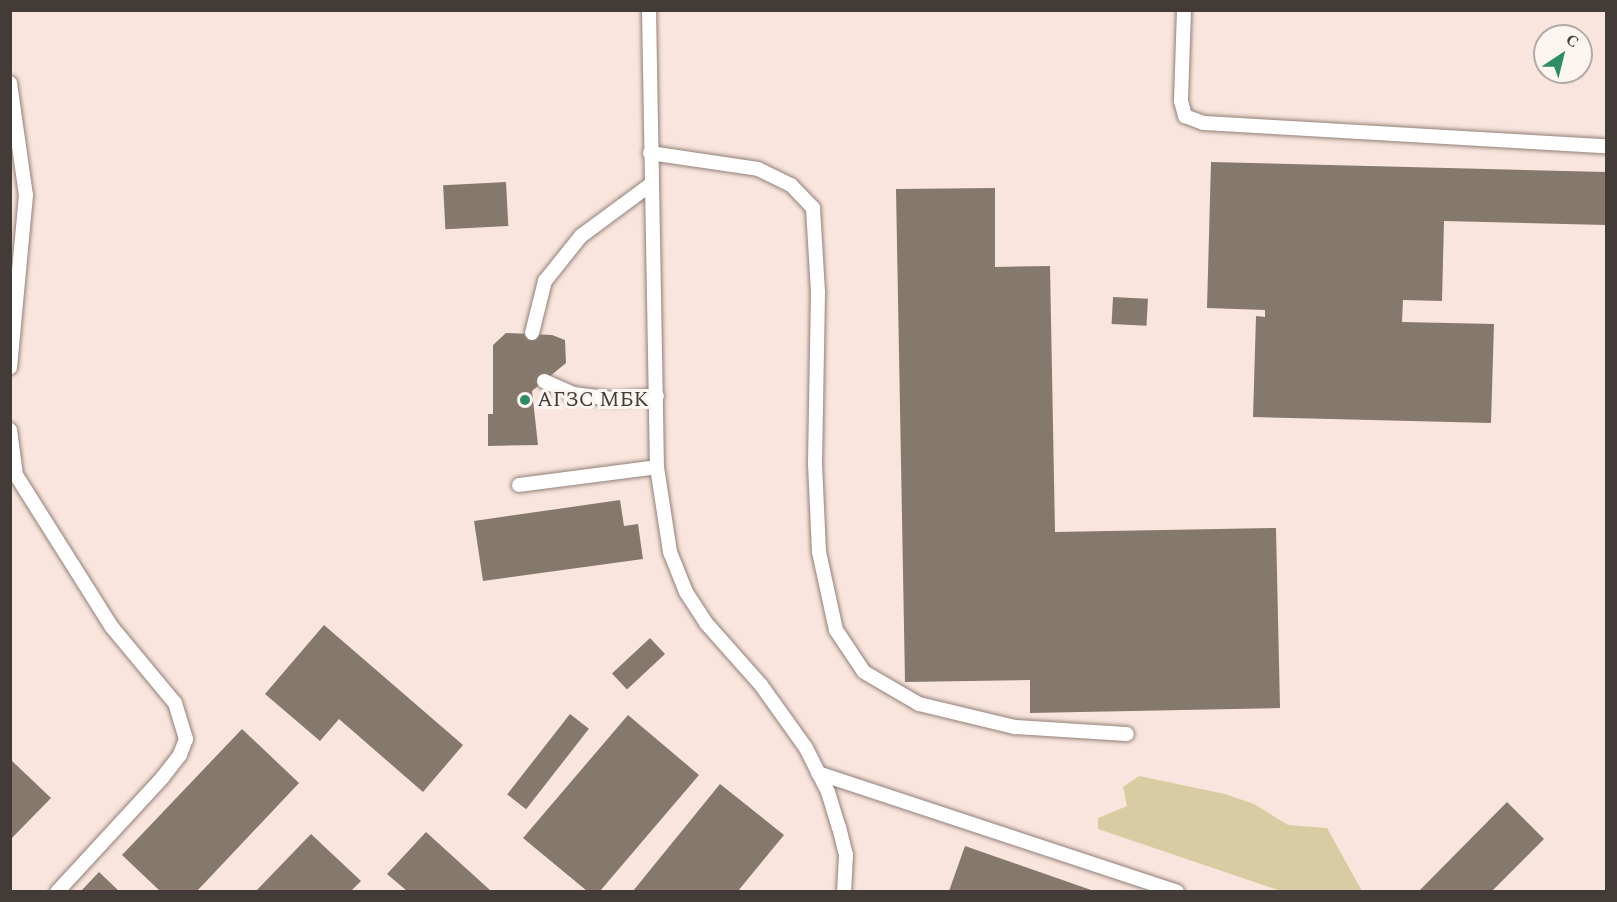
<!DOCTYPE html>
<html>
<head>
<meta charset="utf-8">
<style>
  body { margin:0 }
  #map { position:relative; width:1617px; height:902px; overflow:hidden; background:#f9e5dd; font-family:Spectral,serif }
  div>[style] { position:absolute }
  .green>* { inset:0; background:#dacca2 }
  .building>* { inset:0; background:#85796c; transform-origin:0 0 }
  .roads { filter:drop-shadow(0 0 2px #928078) drop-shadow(0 0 2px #928078) }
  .service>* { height:14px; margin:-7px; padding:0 7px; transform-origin:7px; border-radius:7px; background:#fff }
  .dots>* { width:16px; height:16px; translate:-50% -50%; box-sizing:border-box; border:3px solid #fdf5f2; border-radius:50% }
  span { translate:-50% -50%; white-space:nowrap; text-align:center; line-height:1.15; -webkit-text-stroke:6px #fdf5f2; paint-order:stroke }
  .poi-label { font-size:21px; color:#433b38 }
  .left { translate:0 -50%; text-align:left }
  .frame { position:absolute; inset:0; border:12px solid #433b38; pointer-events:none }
  .north { position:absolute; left:1533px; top:24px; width:60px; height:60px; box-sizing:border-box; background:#fdf5f2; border:2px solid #b3aba8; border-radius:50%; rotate:35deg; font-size:16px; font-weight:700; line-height:24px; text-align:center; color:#433b38 }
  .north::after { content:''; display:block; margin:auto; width:21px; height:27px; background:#2f8d65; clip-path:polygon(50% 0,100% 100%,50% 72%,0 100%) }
</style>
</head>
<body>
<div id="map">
  <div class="green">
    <div style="clip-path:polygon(1139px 776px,1225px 794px,1254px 804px,1288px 825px,1327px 828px,1362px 891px,1281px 891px,1098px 829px,1098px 818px,1127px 806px,1123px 787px)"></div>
  </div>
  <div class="building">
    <div style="clip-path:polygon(1211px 162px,1606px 172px,1606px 225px,1444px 221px,1442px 301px,1403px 300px,1402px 322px,1494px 324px,1491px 423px,1253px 417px,1256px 316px,1265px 317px,1265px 310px,1207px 308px)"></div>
    <div style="left:506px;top:182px;width:44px;height:63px;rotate:87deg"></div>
    <div style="clip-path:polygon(995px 188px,995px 267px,1050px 266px,1055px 532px,1276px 528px,1280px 708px,1030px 713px,1030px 680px,905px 682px,896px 189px)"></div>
    <div style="left:1113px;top:297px;width:35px;height:27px;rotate:3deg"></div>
    <div style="clip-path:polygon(506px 333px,552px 335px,565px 340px,566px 363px,532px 391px,538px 445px,488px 446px,488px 414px,493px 414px,493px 345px)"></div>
    <div style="clip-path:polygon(620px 500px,624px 526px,638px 524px,643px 559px,483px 581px,474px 521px)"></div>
    <div style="clip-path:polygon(324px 625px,463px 745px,423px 792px,339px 719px,320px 741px,265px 694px)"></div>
    <div style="left:650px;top:638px;width:22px;height:52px;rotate:47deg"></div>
    <div style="left:570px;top:714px;width:24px;height:102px;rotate:38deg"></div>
    <div style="clip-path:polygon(628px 715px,699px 775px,600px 891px,587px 891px,523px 838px)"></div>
    <div style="clip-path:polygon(242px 729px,299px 783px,197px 891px,160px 891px,122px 855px)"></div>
    <div style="clip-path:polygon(10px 759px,51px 798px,10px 840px)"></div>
    <div style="clip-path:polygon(720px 784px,784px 835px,738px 891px,633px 891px)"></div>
    <div style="clip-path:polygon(1507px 802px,1544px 839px,1492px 891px,1419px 891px)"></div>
    <div style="clip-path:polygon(426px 832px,491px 891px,407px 891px,387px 874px)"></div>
    <div style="clip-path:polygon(311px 834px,361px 881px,351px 891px,256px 891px)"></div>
    <div style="clip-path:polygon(965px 846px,1094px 891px,949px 891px)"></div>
    <div style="clip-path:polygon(99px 872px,119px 891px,81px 891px)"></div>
  </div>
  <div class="roads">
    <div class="service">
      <div style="left:649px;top:10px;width:457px;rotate:89deg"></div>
      <div style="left:657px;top:467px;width:86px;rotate:81.3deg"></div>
      <div style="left:670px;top:552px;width:43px;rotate:68.2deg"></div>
      <div style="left:686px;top:592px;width:37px;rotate:57deg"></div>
      <div style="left:706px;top:623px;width:83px;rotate:48.4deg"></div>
      <div style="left:761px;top:685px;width:77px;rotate:54.5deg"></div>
      <div style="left:806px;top:748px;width:49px;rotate:63.4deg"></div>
      <div style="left:828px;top:792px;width:37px;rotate:73deg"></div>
      <div style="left:839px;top:827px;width:29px;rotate:76deg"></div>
      <div style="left:846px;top:855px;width:37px;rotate:93deg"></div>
      <div style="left:1184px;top:10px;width:91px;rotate:91.9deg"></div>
      <div style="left:1181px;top:101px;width:16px;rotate:75deg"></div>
      <div style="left:1185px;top:116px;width:19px;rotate:21deg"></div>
      <div style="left:1203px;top:123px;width:404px;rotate:3.3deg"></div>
      <div style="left:10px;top:83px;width:113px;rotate:81.9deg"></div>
      <div style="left:26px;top:195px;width:173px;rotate:95.3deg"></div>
      <div style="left:650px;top:153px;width:109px;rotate:8.4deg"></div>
      <div style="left:758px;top:169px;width:37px;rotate:26deg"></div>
      <div style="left:791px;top:185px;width:32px;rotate:46deg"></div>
      <div style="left:813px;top:208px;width:84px;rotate:86.6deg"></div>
      <div style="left:818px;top:292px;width:172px;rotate:91deg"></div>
      <div style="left:815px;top:464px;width:88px;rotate:87.4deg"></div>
      <div style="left:819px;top:552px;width:80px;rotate:77.7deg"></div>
      <div style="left:836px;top:630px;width:50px;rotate:56.3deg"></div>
      <div style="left:864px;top:672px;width:64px;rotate:30.2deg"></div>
      <div style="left:919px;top:704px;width:99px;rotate:13.5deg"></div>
      <div style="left:1015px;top:727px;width:112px;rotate:3.6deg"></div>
      <div style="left:532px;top:333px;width:54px;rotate:-76deg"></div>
      <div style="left:545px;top:281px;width:58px;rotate:-51.3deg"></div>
      <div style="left:581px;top:236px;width:86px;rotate:-36.5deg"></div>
      <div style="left:544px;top:381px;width:32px;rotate:24deg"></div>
      <div style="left:573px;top:394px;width:40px;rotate:7.1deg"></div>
      <div style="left:613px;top:399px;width:44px;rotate:-3.9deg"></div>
      <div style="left:10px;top:430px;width:45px;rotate:82.4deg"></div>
      <div style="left:16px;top:475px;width:178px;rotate:57.8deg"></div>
      <div style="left:111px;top:626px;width:100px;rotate:50.3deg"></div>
      <div style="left:175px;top:703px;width:38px;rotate:73deg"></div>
      <div style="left:186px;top:739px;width:17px;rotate:111deg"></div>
      <div style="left:180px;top:755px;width:28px;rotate:128deg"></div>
      <div style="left:163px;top:777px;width:156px;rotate:132.7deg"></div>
      <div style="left:519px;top:485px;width:139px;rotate:-7.4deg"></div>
      <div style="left:818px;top:773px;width:378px;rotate:18.3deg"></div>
    </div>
  </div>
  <div class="dots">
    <div style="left:525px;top:400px;background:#2f8d65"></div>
  </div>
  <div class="poi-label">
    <span class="left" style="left:537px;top:400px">АГЗС МБК</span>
  </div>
  <div class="frame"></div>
  <div class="north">С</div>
</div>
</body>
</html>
